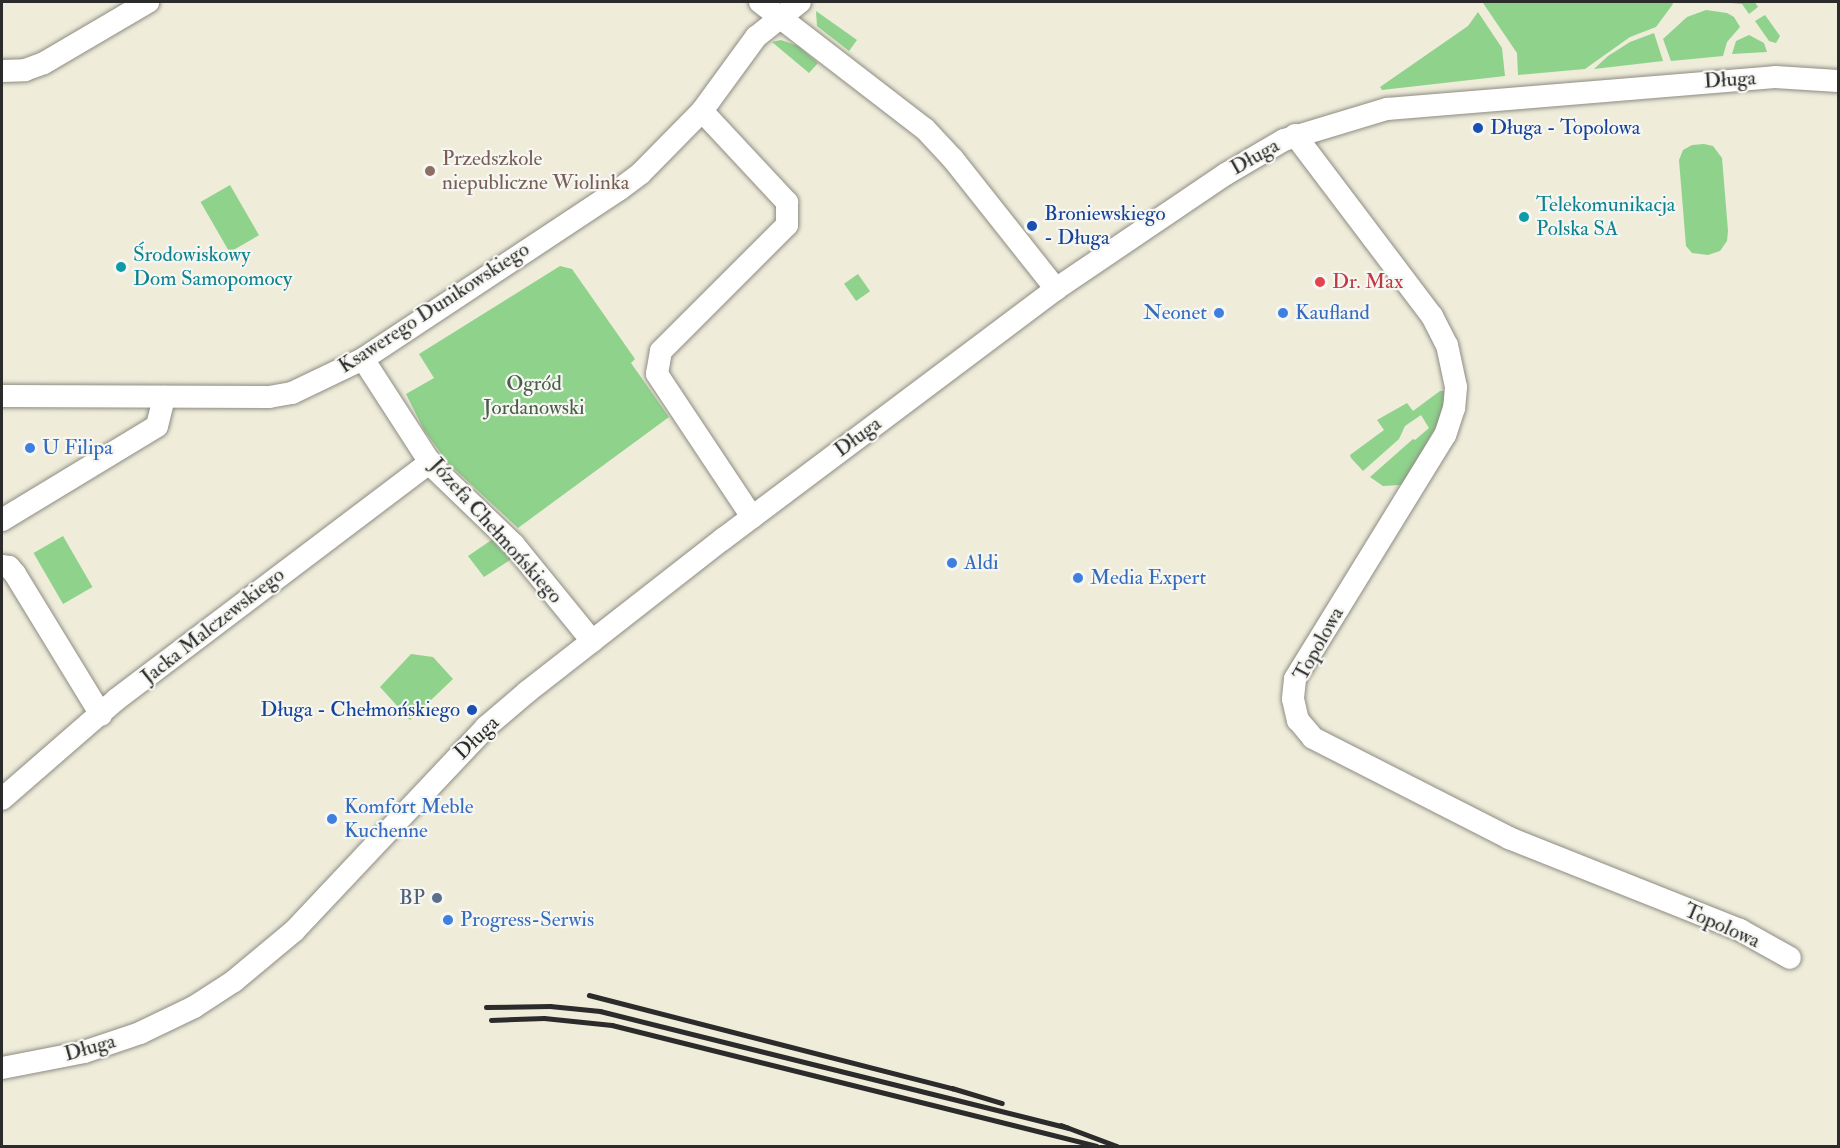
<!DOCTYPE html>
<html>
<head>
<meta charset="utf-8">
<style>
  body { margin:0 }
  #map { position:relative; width:1840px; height:1148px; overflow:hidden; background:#efecda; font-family:"IM FELL Double Pica",serif }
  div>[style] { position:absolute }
  .green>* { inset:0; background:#8ed28b; transform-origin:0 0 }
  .roads { filter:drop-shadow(0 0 2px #8d8c82) drop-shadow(0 0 2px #8d8c82) }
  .minor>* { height:22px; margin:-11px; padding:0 11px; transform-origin:11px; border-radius:11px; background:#fff }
  .rail>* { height:4.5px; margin:-2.25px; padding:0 2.25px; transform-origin:2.25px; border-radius:2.25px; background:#2b2b2b }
  .dots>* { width:16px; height:16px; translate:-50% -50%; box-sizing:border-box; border:3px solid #f6f6f2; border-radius:50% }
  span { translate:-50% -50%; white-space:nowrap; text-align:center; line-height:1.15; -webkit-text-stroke:4.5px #f6f6f2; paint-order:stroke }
  .street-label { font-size:21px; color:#2b2b2b }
  .transit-label { font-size:21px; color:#164399 }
  .left { translate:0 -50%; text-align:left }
  .right { translate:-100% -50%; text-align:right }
  .education-label { font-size:21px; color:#785e54 }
  .culture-label { font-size:21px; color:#0d838f }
  .health-label { font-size:21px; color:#be3a42 }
  .shop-label { font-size:21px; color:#366cbe }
  .park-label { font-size:21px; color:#495d48 }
  .service-label { font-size:21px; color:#4e5e75 }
  .frame { position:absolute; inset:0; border:3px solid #2b2b2b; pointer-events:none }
</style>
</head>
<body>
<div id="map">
  <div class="green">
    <div style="clip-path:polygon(1672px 2px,1673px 4px,1656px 27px,1630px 37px,1585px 69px,1518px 75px,1517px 53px,1483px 3px)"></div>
    <div style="clip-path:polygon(1720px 2px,1755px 2px,1758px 7px,1749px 14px,1742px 4px)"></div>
    <div style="clip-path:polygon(1706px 10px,1727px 13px,1734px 17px,1740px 27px,1727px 42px,1723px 56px,1671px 61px,1663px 39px,1687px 17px)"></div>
    <div style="clip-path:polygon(816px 11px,857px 40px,849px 51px,817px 26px)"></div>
    <div style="clip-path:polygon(1478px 12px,1502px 48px,1505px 76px,1382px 90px,1380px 87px,1468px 26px)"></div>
    <div style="clip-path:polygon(1765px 15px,1780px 36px,1776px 43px,1769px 41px,1755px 21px)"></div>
    <div style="clip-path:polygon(1654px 33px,1663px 61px,1594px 69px,1608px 56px,1630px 42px)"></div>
    <div style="clip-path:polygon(1749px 35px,1764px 43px,1767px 52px,1732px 54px,1736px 41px)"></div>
    <div style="clip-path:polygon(781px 40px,798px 46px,818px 63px,809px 73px,772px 42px)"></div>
    <div style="clip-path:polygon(1704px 144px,1713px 146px,1722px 158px,1728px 231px,1727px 241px,1720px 251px,1708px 255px,1692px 253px,1686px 246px,1679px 160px,1683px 150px,1692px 145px)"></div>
    <div style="left:230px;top:185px;width:58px;height:34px;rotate:60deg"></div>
    <div style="clip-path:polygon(560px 266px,572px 269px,635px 359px,631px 363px,669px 417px,518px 528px,448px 463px,424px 430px,406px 394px,434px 378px,419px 354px)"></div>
    <div style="left:858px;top:274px;width:21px;height:17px;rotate:55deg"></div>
    <div style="clip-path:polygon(1440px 391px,1445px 391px,1442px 416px,1406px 480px,1400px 485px,1383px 486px,1370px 477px,1413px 439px,1415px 440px,1429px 428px,1421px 415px,1405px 426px,1399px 439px,1363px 471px,1351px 458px,1350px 455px,1384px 430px,1377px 420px,1407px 403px,1413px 411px)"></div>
    <div style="left:63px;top:536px;width:59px;height:34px;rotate:60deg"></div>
    <div style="clip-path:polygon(493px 539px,513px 558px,484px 577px,468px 556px)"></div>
    <div style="clip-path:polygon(411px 654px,433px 657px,453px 679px,410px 720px,380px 687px)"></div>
  </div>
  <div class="roads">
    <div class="minor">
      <div style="left:760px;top:2px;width:208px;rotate:37.6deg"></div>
      <div style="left:925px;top:129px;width:41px;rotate:47deg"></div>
      <div style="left:953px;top:159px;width:166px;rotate:51.6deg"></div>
      <div style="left:2px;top:71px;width:23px;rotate:-2deg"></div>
      <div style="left:25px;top:70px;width:20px;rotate:-20deg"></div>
      <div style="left:44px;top:63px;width:121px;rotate:-30.4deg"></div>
      <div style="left:702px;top:111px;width:125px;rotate:47deg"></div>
      <div style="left:787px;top:202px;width:23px;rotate:90deg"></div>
      <div style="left:787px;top:225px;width:178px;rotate:135deg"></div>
      <div style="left:661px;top:351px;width:23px;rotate:100deg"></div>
      <div style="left:657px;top:374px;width:172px;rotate:56.4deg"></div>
      <div style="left:1295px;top:135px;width:227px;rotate:52.9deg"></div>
      <div style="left:1432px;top:316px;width:33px;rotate:63deg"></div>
      <div style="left:1447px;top:345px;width:43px;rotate:77.9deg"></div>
      <div style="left:1456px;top:387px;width:21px;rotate:95deg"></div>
      <div style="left:1454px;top:408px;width:28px;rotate:108deg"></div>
      <div style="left:1445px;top:435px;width:286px;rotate:121.6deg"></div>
      <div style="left:1295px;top:679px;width:20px;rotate:96deg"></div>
      <div style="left:1293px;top:699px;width:22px;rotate:77deg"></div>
      <div style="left:1298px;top:720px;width:23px;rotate:50deg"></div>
      <div style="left:1313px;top:738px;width:220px;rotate:27deg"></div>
      <div style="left:1509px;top:838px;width:249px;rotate:21.7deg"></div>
      <div style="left:1740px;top:930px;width:57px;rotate:29.2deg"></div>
      <div style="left:363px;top:359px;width:129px;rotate:57.1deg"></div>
      <div style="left:433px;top:467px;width:112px;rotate:43.9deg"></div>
      <div style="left:514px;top:545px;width:124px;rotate:50.9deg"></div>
      <div style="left:2px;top:396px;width:267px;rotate:0.2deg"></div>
      <div style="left:269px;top:397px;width:23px;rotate:-10deg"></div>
      <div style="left:292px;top:393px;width:79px;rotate:-25.6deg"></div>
      <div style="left:363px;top:359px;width:308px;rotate:-33.5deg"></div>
      <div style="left:620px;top:189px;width:26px;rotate:-37deg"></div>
      <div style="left:641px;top:173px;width:87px;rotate:-45.5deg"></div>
      <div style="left:702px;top:111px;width:92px;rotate:-53.9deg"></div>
      <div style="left:756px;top:37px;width:56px;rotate:-38.5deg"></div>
      <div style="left:2px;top:520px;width:181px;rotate:-31.2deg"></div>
      <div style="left:157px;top:426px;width:30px;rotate:-76deg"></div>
      <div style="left:2px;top:566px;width:7px;rotate:8deg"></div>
      <div style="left:9px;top:567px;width:9px;rotate:49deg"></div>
      <div style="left:15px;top:574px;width:165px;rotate:58.6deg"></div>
      <div style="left:2px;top:799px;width:152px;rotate:-41deg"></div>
      <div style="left:117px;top:699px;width:393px;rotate:-37.1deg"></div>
      <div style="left:2px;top:1068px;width:84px;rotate:-11deg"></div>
      <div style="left:84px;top:1052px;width:59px;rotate:-18.7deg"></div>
      <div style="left:140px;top:1033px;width:60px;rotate:-25.7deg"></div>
      <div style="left:194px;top:1007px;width:48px;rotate:-33deg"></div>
      <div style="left:234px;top:981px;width:78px;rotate:-39.8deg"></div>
      <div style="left:294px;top:931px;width:280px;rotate:-46.7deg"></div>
      <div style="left:486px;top:727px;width:54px;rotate:-40.5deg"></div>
      <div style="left:527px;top:692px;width:249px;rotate:-38deg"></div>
      <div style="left:723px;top:539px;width:416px;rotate:-36.9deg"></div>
      <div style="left:1056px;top:289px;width:205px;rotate:-34.1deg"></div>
      <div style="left:1226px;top:174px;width:67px;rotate:-30.4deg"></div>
      <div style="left:1284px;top:140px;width:108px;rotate:-16.8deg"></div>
      <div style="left:1387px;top:109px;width:389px;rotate:-4.7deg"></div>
      <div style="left:1775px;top:77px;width:63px;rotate:3.6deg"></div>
    </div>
  </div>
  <div class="rail">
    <div style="left:589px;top:995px;width:375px;rotate:14.4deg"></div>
    <div style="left:952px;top:1088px;width:52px;rotate:16.7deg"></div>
    <div style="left:486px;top:1007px;width:64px;rotate:-0.9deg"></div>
    <div style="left:550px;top:1006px;width:50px;rotate:5.7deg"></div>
    <div style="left:600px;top:1011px;width:482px;rotate:14deg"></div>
    <div style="left:491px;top:1020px;width:53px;rotate:-2.2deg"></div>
    <div style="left:544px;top:1018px;width:68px;rotate:5.9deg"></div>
    <div style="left:612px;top:1025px;width:499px;rotate:14deg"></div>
    <div style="left:1061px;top:1125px;width:60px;rotate:20.6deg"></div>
  </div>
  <div class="dots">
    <div style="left:1478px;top:128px;background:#1a4fb4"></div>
    <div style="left:430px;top:171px;background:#8d6e63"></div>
    <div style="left:1524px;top:217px;background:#0f9aa8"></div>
    <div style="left:1032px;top:226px;background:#1a4fb4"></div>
    <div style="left:121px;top:267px;background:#0f9aa8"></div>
    <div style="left:1320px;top:282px;background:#e0444e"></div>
    <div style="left:1219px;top:313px;background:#3f7fe0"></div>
    <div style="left:1283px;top:313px;background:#3f7fe0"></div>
    <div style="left:30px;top:448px;background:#3f7fe0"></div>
    <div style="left:952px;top:563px;background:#3f7fe0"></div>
    <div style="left:1078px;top:578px;background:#3f7fe0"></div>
    <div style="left:472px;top:710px;background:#1a4fb4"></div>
    <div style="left:332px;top:819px;background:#3f7fe0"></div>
    <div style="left:437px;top:898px;background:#5c6f8a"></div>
    <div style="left:448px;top:920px;background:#3f7fe0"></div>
  </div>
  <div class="street-label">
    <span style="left:1730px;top:80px;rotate:-4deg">Długa</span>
    <span style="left:1255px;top:157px;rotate:-30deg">Długa</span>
    <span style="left:434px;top:308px;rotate:-33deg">Ksawerego Dunikowskiego</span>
    <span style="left:858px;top:437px;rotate:-37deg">Długa</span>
    <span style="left:496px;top:531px;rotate:48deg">Józefa Chełmońskiego</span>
    <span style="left:213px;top:626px;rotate:-38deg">Jacka Malczewskiego</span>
    <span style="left:1319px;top:644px;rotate:-61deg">Topolowa</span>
    <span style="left:477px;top:738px;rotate:-44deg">Długa</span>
    <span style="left:1722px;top:926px;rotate:24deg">Topolowa</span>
    <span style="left:90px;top:1048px;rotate:-16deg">Długa</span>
  </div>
  <div class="transit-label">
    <span class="left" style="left:1490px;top:128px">Długa - Topolowa</span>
    <span class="left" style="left:1044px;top:226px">Broniewskiego<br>- Długa</span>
    <span class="right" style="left:460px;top:710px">Długa - Chełmońskiego</span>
  </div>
  <div class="education-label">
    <span class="left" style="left:442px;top:171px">Przedszkole<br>niepubliczne Wiolinka</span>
  </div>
  <div class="culture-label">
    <span class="left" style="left:1536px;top:217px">Telekomunikacja<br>Polska SA</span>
    <span class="left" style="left:133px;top:267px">Środowiskowy<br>Dom Samopomocy</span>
  </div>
  <div class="health-label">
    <span class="left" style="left:1332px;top:282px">Dr. Max</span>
  </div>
  <div class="shop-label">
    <span class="right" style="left:1207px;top:313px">Neonet</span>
    <span class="left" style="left:1295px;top:313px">Kaufland</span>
    <span class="left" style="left:42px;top:448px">U Filipa</span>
    <span class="left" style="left:964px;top:563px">Aldi</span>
    <span class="left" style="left:1090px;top:578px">Media Expert</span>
    <span class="left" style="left:344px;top:819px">Komfort Meble<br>Kuchenne</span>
    <span class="left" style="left:460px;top:920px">Progress-Serwis</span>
  </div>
  <div class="park-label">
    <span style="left:534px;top:396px">Ogród<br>Jordanowski</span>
  </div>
  <div class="service-label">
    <span class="right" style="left:425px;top:898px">BP</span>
  </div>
  <div class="frame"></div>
</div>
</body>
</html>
